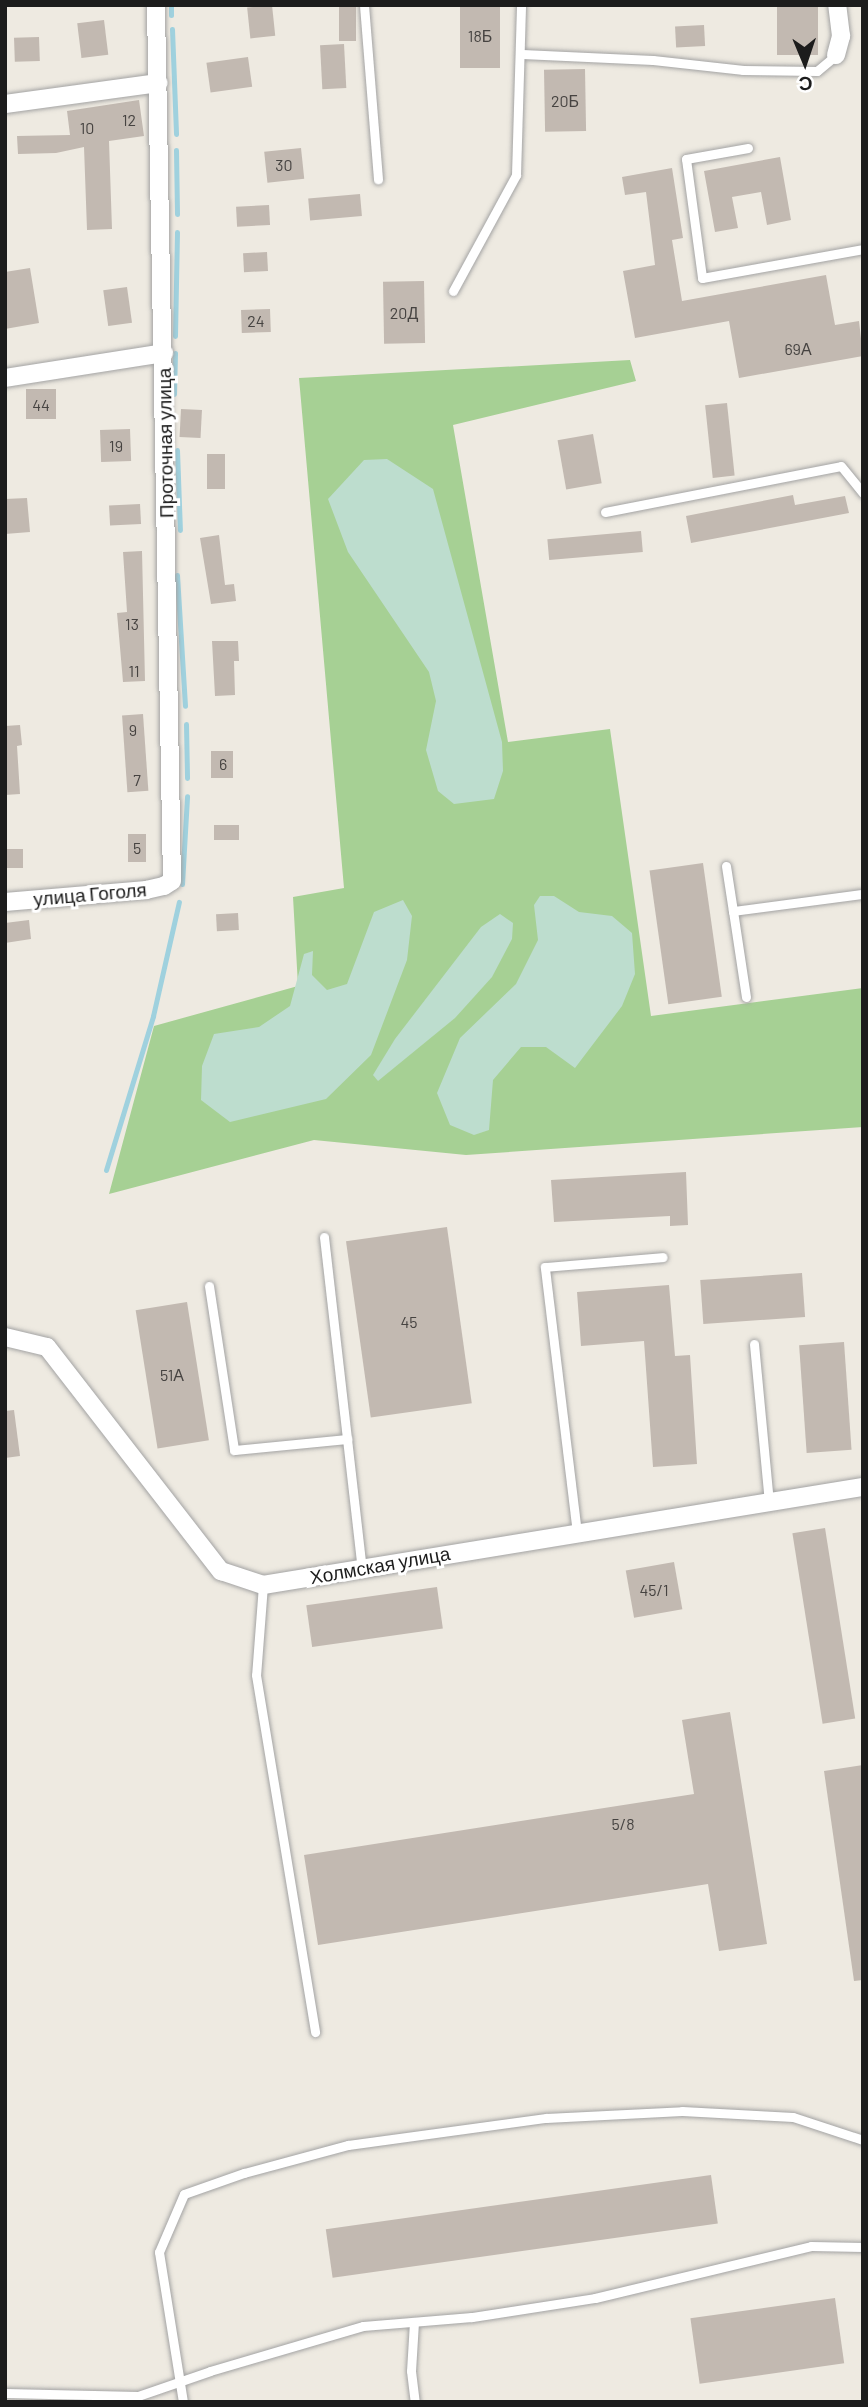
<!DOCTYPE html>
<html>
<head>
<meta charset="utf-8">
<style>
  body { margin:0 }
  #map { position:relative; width:868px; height:2407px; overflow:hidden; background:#eeeae1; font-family:Barlow,sans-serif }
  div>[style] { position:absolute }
  .forest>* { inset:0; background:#a6d094 }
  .wetland>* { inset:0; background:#bdddce }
  .stream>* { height:5px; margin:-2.5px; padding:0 2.5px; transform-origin:2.5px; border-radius:2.5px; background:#9fd1de }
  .building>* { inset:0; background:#c2b9b1; transform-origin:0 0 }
  .roads { filter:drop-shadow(0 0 2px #a3a3a3) drop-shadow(0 0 2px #a3a3a3) }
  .service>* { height:9px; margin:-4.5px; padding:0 4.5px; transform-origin:4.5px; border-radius:4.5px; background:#fff }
  .minor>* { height:18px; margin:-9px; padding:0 9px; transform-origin:9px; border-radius:9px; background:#fff }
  span { translate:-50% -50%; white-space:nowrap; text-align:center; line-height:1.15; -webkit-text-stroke:6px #fff; paint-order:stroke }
  .number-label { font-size:16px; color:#464341 }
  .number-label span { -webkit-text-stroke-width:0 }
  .street-label { font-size:19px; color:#1c1c1c }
  .frame { position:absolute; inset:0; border:7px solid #1c1c1c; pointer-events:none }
  .north { position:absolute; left:770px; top:28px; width:70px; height:70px; -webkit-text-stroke:5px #fff; paint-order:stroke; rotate:178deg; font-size:19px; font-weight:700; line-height:28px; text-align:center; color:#1c1c1c }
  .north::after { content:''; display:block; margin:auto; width:24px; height:32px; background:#1c1c1c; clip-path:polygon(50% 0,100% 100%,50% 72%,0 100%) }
</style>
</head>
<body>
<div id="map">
  <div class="forest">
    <div style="clip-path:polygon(630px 360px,636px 381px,453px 425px,508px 742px,610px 729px,651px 1016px,863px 988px,863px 1127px,466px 1155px,314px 1140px,109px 1194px,154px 1026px,298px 986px,293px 897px,344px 888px,299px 378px)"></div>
  </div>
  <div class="wetland">
    <div style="clip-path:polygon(387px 459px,433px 489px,502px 742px,503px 771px,494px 799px,454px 804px,438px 791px,426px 750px,436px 701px,429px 672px,348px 552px,328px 499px,364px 460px)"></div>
    <div style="clip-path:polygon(540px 896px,554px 896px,579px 912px,612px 916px,632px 933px,635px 974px,622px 1006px,575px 1068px,546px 1047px,521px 1047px,493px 1080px,489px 1130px,474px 1135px,450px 1125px,437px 1093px,460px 1038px,516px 984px,538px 940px,534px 905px)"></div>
    <div style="clip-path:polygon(403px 900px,412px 916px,407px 960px,371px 1055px,326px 1099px,230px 1122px,201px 1100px,202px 1066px,214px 1034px,259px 1027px,290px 1006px,304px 954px,313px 951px,312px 975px,327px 990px,347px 984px,374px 912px)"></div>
    <div style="clip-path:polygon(500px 914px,513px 923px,512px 939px,492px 977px,455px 1018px,378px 1081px,373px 1075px,395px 1039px,481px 927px)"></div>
  </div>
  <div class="stream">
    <div style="left:171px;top:5px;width:10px;rotate:90deg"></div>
    <div style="left:172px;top:29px;width:105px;rotate:87.8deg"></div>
    <div style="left:176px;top:150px;width:64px;rotate:89.1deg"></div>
    <div style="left:175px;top:336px;width:104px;rotate:-88.9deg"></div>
    <div style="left:174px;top:394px;width:41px;rotate:-88.6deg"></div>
    <div style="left:177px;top:450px;width:80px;rotate:87.9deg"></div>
    <div style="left:177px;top:575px;width:131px;rotate:86.5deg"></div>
    <div style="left:186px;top:724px;width:54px;rotate:88.9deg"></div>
    <div style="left:182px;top:884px;width:88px;rotate:-86.7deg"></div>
    <div style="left:106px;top:1170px;width:161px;rotate:-73deg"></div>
    <div style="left:153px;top:1016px;width:117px;rotate:-77.2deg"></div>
  </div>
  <div class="building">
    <div style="left:272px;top:5px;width:31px;height:25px;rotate:84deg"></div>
    <div style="left:339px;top:5px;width:17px;height:36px"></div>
    <div style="left:460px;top:5px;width:40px;height:63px"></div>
    <div style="left:777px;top:5px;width:41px;height:50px"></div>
    <div style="left:104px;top:20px;width:35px;height:27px;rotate:83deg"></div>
    <div style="left:704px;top:25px;width:21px;height:29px;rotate:87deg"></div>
    <div style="left:39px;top:37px;width:24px;height:25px;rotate:88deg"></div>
    <div style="left:344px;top:44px;width:44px;height:24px;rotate:87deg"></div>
    <div style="left:248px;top:57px;width:30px;height:42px;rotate:82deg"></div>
    <div style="left:585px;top:69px;width:62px;height:41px;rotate:89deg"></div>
    <div style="clip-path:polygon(139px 100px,144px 136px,109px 141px,112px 229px,87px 230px,84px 147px,56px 153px,18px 154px,17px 136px,70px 135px,67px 111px)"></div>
    <div style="left:301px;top:148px;width:31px;height:37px;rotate:84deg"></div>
    <div style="clip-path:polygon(780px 157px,791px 220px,767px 225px,761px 192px,732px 197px,738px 228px,715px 232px,704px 171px)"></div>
    <div style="clip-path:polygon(672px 168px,683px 238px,672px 240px,682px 301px,826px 275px,835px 325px,859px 321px,863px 356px,739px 378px,729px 321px,635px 338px,623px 271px,655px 265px,646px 192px,625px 195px,622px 177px)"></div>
    <div style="left:360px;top:194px;width:22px;height:52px;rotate:85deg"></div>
    <div style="left:269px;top:205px;width:20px;height:33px;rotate:87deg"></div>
    <div style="left:267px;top:252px;width:19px;height:24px;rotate:87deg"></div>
    <div style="clip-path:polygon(30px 268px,39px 323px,5px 329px,5px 272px)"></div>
    <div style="left:424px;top:281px;width:62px;height:41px;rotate:89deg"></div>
    <div style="left:127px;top:287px;width:36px;height:24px;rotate:82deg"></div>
    <div style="left:270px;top:309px;width:23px;height:29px;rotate:88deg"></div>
    <div style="left:56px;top:389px;width:30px;height:30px;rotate:90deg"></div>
    <div style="left:727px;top:403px;width:73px;height:22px;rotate:84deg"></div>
    <div style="left:181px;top:409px;width:21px;height:28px;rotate:3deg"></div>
    <div style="left:130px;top:429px;width:32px;height:30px;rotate:88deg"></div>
    <div style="left:593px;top:434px;width:50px;height:36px;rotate:80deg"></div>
    <div style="left:207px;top:454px;width:18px;height:35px"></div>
    <div style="clip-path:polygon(793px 495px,795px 505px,845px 496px,849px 513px,691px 543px,686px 516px)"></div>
    <div style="clip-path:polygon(27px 498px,30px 532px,5px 534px,5px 499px)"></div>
    <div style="left:140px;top:504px;width:20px;height:31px;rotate:87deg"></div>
    <div style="left:641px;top:531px;width:21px;height:94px;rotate:85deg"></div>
    <div style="clip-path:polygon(219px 535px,225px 585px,234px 584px,236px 601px,211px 604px,200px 538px)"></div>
    <div style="clip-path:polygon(142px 551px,145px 681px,123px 682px,117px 613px,127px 612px,123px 552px)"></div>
    <div style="clip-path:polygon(212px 641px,238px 641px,239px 661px,234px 661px,235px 695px,215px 696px)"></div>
    <div style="left:143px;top:714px;width:77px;height:21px;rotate:86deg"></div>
    <div style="clip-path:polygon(20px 725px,22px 745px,17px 746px,20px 794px,5px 795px,5px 726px)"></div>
    <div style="left:211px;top:751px;width:22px;height:27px"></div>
    <div style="left:239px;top:825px;width:15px;height:25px;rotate:90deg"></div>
    <div style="left:128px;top:834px;width:18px;height:28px"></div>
    <div style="left:23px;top:849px;width:19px;height:18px;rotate:90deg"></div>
    <div style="left:703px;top:863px;width:135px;height:54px;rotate:82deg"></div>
    <div style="left:238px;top:913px;width:17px;height:22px;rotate:87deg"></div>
    <div style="clip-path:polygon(29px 920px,31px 939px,5px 943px,5px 923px)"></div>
    <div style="clip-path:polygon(686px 1172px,688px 1225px,670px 1226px,670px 1216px,554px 1222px,551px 1180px)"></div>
    <div style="left:447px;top:1227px;width:178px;height:102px;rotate:82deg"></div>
    <div style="left:802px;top:1273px;width:44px;height:102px;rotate:86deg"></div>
    <div style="clip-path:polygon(669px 1285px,675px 1356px,690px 1355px,697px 1464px,653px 1467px,644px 1341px,581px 1346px,577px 1292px)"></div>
    <div style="left:187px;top:1302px;width:140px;height:52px;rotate:81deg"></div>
    <div style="left:844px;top:1342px;width:108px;height:45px;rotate:86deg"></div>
    <div style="clip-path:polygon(14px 1410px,20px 1456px,5px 1458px,5px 1411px)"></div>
    <div style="left:825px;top:1528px;width:193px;height:33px;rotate:81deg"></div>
    <div style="left:674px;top:1562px;width:48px;height:49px;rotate:80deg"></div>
    <div style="left:437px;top:1587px;width:42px;height:132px;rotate:82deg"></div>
    <div style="clip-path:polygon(730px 1712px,767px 1944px,719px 1951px,708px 1884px,318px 1945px,304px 1855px,694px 1794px,682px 1720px)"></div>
    <div style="clip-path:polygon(863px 1765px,863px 1980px,854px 1981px,824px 1771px)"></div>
    <div style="left:711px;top:2175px;width:49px;height:389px;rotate:82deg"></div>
    <div style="left:835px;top:2298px;width:66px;height:146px;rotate:82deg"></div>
  </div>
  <div class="roads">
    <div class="service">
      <div style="left:364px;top:5px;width:175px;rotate:85.4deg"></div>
      <div style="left:522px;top:54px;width:131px;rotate:2.6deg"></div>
      <div style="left:653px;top:60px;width:91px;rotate:6.3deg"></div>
      <div style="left:743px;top:70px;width:74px;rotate:0.8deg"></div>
      <div style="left:817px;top:71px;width:25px;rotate:-40deg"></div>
      <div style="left:748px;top:148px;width:63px;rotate:169.9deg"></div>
      <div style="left:686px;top:159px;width:120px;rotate:82.3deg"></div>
      <div style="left:702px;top:278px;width:164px;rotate:-10.2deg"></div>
      <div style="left:453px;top:291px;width:132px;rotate:-61.5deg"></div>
      <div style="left:516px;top:175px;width:170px;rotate:-88.3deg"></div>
      <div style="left:605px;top:512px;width:240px;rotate:-11deg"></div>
      <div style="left:841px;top:466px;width:35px;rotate:51deg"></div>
      <div style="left:726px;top:866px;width:46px;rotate:81.2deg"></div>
      <div style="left:746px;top:997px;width:87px;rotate:-98.6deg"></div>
      <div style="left:733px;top:911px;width:131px;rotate:-7.5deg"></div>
      <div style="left:324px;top:1237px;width:334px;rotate:83.5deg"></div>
      <div style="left:209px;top:1286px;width:166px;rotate:81.3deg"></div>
      <div style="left:234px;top:1450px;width:114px;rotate:-5.6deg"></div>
      <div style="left:754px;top:1344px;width:159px;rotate:84.6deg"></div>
      <div style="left:577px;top:1533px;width:268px;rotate:-96.9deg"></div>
      <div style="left:545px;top:1267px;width:118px;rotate:-4.8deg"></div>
      <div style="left:263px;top:1585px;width:90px;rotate:94.4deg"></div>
      <div style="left:256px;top:1675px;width:362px;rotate:80.6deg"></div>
      <div style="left:414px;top:2322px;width:49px;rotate:93.5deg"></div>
      <div style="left:411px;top:2371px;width:31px;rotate:83deg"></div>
      <div style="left:5px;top:2393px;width:133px;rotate:1.3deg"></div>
      <div style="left:138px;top:2396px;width:76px;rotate:-19.1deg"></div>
      <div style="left:210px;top:2371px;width:159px;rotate:-16.4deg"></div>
      <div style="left:363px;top:2326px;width:109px;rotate:-4.7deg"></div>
      <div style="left:472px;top:2317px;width:124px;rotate:-8.8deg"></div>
      <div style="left:595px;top:2298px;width:222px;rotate:-13.5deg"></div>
      <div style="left:811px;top:2246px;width:52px;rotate:1.1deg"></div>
      <div style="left:183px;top:2402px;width:152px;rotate:-99.1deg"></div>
      <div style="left:159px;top:2252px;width:63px;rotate:-66.7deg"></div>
      <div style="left:184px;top:2194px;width:64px;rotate:-19.3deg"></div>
      <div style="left:244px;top:2173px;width:108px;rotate:-15.1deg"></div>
      <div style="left:348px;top:2145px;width:200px;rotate:-7.8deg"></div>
      <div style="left:546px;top:2118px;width:136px;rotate:-2.9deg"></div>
      <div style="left:682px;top:2111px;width:111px;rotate:3.1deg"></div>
      <div style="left:793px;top:2117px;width:74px;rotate:18.2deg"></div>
    </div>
    <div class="minor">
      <div style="left:836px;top:55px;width:20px;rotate:-75deg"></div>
      <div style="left:841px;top:36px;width:31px;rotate:-97deg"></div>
      <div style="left:5px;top:104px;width:155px;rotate:-7.8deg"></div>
      <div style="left:5px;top:378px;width:161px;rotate:-8.9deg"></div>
      <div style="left:5px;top:902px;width:142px;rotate:-4.9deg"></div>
      <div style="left:146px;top:890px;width:18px;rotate:-13deg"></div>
      <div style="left:164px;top:886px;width:9px;rotate:-32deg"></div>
      <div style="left:172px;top:881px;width:876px;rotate:-91.05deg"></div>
      <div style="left:5px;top:1337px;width:43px;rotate:13.4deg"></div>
      <div style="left:47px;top:1347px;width:284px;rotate:52.2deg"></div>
      <div style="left:221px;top:1571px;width:44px;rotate:18.4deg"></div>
      <div style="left:263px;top:1585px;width:608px;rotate:-9.28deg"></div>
    </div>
  </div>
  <div class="number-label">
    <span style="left:480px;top:36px">18Б</span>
    <span style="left:565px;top:101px">20Б</span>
    <span style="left:129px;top:120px">12</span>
    <span style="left:87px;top:128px">10</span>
    <span style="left:284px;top:165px">30</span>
    <span style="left:404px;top:313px">20Д</span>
    <span style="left:256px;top:321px">24</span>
    <span style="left:798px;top:349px">69А</span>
    <span style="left:41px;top:405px">44</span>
    <span style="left:116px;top:446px">19</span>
    <span style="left:132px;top:624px">13</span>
    <span style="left:134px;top:671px">11</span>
    <span style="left:133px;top:730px">9</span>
    <span style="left:223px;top:764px">6</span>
    <span style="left:137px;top:780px">7</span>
    <span style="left:137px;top:848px">5</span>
    <span style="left:409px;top:1322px">45</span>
    <span style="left:172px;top:1375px">51А</span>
    <span style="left:654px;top:1590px">45/1</span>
    <span style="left:623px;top:1824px">5/8</span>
  </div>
  <div class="street-label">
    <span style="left:165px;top:443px;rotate:-91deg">Проточная улица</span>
    <span style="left:90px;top:894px;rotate:-5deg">улица Гоголя</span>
    <span style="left:380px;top:1565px;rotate:-10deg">Холмская улица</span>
  </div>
  <div class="frame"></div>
  <div class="north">С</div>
</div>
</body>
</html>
